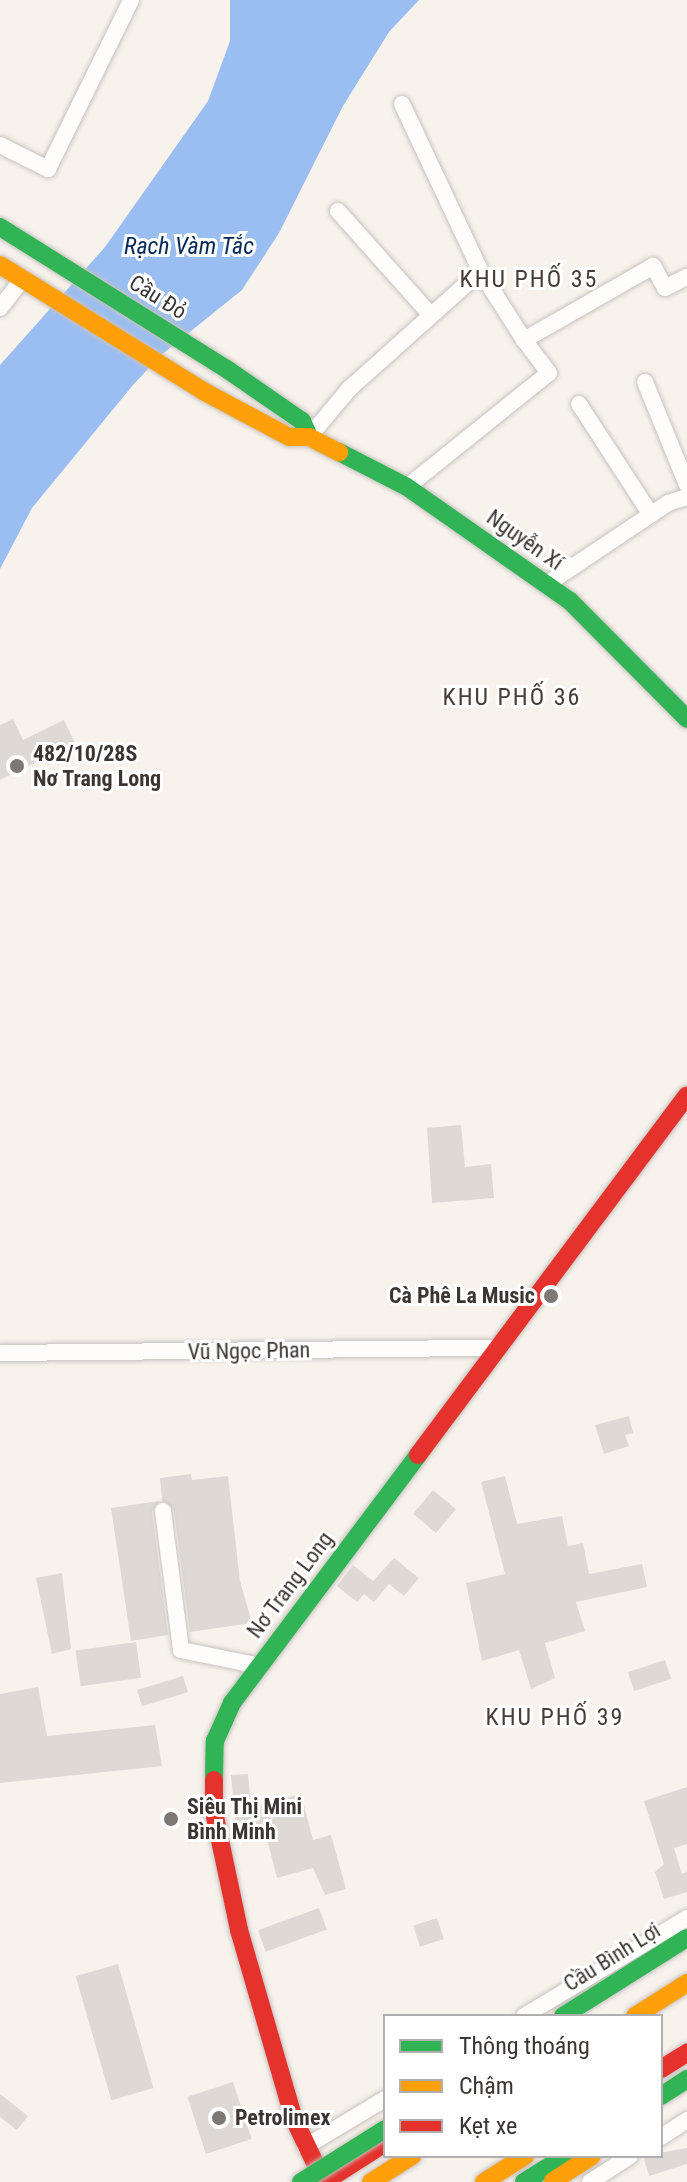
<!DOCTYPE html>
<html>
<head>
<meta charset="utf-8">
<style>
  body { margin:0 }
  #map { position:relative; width:687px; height:2182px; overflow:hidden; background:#f8f2ed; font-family:"Roboto Condensed",sans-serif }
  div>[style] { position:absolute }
  .water>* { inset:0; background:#9abef2 }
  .building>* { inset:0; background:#dfd9d6; transform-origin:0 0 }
  .roads { filter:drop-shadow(0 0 2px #c7c2be) drop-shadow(0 0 2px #c7c2be) }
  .street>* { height:16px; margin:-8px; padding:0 8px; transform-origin:8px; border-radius:8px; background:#fefdfc }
  .fast>* { height:18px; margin:-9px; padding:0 9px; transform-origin:9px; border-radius:9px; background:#30b455 }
  .slow>* { height:18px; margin:-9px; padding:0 9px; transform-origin:9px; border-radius:9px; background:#ff9f0a }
  .jam>* { height:18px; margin:-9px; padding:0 9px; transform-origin:9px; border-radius:9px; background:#e5322d }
  .bridges { filter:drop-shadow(0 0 2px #c7c2be) drop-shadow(0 0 2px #c7c2be) }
  .fast-bridge>* { height:18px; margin:-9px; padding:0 9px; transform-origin:9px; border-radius:9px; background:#30b455 }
  .dots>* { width:22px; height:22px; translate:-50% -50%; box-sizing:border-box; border:4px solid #fff; border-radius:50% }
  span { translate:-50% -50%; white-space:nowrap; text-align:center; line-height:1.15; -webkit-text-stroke:6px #fff; paint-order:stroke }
  .street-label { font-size:22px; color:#3b3633 }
  .poi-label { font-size:22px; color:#3b3633; font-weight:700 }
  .left { translate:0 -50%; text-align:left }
  .right { translate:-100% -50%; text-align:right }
  .water-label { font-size:24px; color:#042957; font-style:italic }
  .neighbourhood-label { font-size:24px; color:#463d36; letter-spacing:2px }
  .legend { position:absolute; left:383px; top:2014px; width:280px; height:144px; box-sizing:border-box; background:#fff; border:2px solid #b1afad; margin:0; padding:10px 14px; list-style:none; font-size:24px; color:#3b3633 }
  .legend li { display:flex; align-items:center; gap:16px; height:40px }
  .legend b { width:40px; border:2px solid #b1afad }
</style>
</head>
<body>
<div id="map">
  <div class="water">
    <div style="clip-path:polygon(230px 0,419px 0,389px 32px,343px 106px,279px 233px,242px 290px,160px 356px,133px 385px,32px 508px,0 569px,0 365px,105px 247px,208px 101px,230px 41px)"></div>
  </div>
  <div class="building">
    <div style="clip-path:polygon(13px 719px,23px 740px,64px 720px,75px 743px,0 780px,0 725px)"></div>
    <div style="clip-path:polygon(461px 1125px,465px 1167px,491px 1164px,494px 1198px,432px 1203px,427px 1128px)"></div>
    <div style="clip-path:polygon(629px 1416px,633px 1433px,625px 1435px,629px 1446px,604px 1454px,595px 1425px)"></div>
    <div style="clip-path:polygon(191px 1474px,192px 1480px,228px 1476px,240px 1581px,252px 1623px,190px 1632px,174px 1510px,162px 1500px,160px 1478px)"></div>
    <div style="clip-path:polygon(505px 1476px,517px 1524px,562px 1516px,568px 1546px,583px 1543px,589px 1574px,642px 1564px,647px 1587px,576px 1602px,585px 1631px,545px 1643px,555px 1678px,531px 1689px,519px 1650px,482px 1661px,466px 1583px,505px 1574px,481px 1482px)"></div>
    <div style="left:433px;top:1490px;width:30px;height:31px;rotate:40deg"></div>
    <div style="clip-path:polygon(159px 1501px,152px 1512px,168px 1635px,131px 1641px,111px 1508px)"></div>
    <div style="clip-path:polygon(394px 1558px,419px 1578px,404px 1596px,389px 1584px,374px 1602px,364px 1594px,357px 1602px,337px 1586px,353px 1565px,373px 1581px)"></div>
    <div style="clip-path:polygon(62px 1573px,71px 1649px,52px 1654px,36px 1578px)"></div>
    <div style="left:136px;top:1642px;width:36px;height:61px;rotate:82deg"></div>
    <div style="left:665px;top:1660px;width:20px;height:39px;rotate:72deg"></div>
    <div style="left:183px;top:1676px;width:17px;height:48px;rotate:73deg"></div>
    <div style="clip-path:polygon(38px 1687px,47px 1736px,155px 1725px,162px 1766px,0 1783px,0 1694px)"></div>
    <div style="clip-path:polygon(248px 1774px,251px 1806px,301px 1794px,313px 1840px,331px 1835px,346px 1889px,325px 1895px,313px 1868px,277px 1878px,267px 1839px,237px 1841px,231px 1775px)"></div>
    <div style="clip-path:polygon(687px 1787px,687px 1844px,674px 1848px,682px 1874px,687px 1872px,687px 1892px,664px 1899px,655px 1872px,664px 1864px,644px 1801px)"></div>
    <div style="left:319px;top:1908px;width:23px;height:65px;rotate:70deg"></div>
    <div style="left:437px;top:1918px;width:22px;height:25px;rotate:72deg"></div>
    <div style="left:118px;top:1964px;width:129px;height:44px;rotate:74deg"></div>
    <div style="left:233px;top:2082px;width:60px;height:48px;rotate:72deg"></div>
    <div style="clip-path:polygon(0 2094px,28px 2116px,17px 2130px,0 2117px)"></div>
    <div style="clip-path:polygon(687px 2148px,687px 2164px,649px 2176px,643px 2156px)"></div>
  </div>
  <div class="roads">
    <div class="street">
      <div style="left:402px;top:104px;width:188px;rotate:64.8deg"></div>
      <div style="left:482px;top:274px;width:78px;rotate:57.5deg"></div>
      <div style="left:0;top:145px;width:54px;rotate:26.6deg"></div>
      <div style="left:48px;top:169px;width:188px;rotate:-63.8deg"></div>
      <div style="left:338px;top:211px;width:137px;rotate:48.3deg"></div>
      <div style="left:0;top:308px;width:37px;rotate:-52deg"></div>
      <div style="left:645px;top:382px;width:111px;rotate:67.8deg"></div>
      <div style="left:579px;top:404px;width:132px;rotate:57deg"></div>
      <div style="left:309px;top:437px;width:62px;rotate:-50.2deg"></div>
      <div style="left:349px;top:389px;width:162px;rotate:-41.8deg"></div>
      <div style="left:407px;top:487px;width:182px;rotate:-38.8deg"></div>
      <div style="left:549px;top:373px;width:41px;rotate:-127.1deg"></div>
      <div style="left:524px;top:340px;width:149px;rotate:-29.8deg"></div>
      <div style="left:653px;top:266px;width:25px;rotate:61deg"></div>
      <div style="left:665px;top:288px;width:25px;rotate:-27deg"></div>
      <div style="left:547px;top:584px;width:146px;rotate:-33.8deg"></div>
      <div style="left:668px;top:503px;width:20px;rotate:-18deg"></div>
      <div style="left:0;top:1353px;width:498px;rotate:-0.6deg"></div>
      <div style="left:163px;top:1511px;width:140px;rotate:82.6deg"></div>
      <div style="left:181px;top:1650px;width:81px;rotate:11.4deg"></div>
      <div style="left:524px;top:2016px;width:190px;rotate:-31deg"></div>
      <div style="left:661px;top:2137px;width:31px;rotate:-33deg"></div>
      <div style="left:305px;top:2147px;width:93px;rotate:-31deg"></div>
      <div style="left:590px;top:2182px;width:48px;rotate:-33deg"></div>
    </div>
    <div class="fast">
      <div style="left:0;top:227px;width:269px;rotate:32.1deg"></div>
      <div style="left:228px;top:370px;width:90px;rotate:34.6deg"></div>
      <div style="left:302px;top:421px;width:17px;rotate:66deg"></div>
      <div style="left:339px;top:452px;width:76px;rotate:27.2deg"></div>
      <div style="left:407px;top:487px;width:199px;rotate:35deg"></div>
      <div style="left:570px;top:601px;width:166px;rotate:45.2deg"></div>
      <div style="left:214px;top:1780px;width:39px;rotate:-89deg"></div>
      <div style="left:215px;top:1741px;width:42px;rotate:-65.9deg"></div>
      <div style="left:232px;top:1703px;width:310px;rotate:-53.1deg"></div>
      <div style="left:563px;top:2016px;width:146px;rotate:-32.2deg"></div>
      <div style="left:661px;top:2096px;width:31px;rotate:-33deg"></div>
      <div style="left:524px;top:2182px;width:49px;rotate:-31.8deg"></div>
    </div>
    <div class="slow">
      <div style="left:0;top:265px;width:239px;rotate:31.8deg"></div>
      <div style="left:203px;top:391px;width:98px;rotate:28.1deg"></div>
      <div style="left:289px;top:437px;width:20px"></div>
      <div style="left:309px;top:437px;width:34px;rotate:27deg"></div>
      <div style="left:635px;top:2016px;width:62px;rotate:-32.4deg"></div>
      <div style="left:553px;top:2181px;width:46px;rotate:-32.7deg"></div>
      <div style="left:371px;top:2182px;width:49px;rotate:-32.4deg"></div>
      <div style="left:484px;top:2182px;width:49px;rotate:-32.4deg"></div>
    </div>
    <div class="jam">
      <div style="left:418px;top:1455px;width:449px;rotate:-53.2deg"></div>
      <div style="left:214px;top:1780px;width:32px;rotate:90deg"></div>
      <div style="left:214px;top:1812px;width:121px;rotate:78deg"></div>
      <div style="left:239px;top:1930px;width:197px;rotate:73.8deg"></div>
      <div style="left:294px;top:2119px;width:70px;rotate:64.5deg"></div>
      <div style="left:661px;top:2069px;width:31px;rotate:-32deg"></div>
      <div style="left:324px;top:2182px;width:72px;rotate:-32.6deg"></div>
    </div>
  </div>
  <div class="bridges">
    <div class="fast-bridge">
      <div style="left:301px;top:2182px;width:99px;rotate:-32.2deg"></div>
    </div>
  </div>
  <div class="dots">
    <div style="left:17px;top:766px;background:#7d7874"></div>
    <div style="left:551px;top:1296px;background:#7d7874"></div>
    <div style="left:171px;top:1819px;background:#7d7874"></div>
    <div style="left:219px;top:2118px;background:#7d7874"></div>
  </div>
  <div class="street-label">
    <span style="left:158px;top:297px;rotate:32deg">Cầu Đỏ</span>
    <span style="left:525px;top:540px;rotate:35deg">Nguyễn Xí</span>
    <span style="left:249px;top:1351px;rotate:-1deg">Vũ Ngọc Phan</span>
    <span style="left:290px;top:1585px;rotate:-53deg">Nơ Trang Long</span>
    <span style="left:612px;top:1957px;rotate:-32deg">Cầu Bình Lợi</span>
  </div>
  <div class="poi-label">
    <span class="left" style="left:33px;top:766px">482/10/28S<br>Nơ Trang Long</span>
    <span class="right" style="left:535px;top:1296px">Cà Phê La Music</span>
    <span class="left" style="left:187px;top:1819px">Siêu Thị Mini<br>Bình Minh</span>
    <span class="left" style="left:235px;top:2118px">Petrolimex</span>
  </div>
  <div class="water-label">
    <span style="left:189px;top:247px">Rạch Vàm Tắc</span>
  </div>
  <div class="neighbourhood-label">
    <span style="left:529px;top:280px">KHU PHỐ 35</span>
    <span style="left:512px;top:698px">KHU PHỐ 36</span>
    <span style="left:555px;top:1718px">KHU PHỐ 39</span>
  </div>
  <ul class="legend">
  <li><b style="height:10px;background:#30b455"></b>Thông thoáng</li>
  <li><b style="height:10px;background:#ff9f0a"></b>Chậm</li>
  <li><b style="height:10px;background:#e5322d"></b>Kẹt xe</li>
  </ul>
</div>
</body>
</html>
